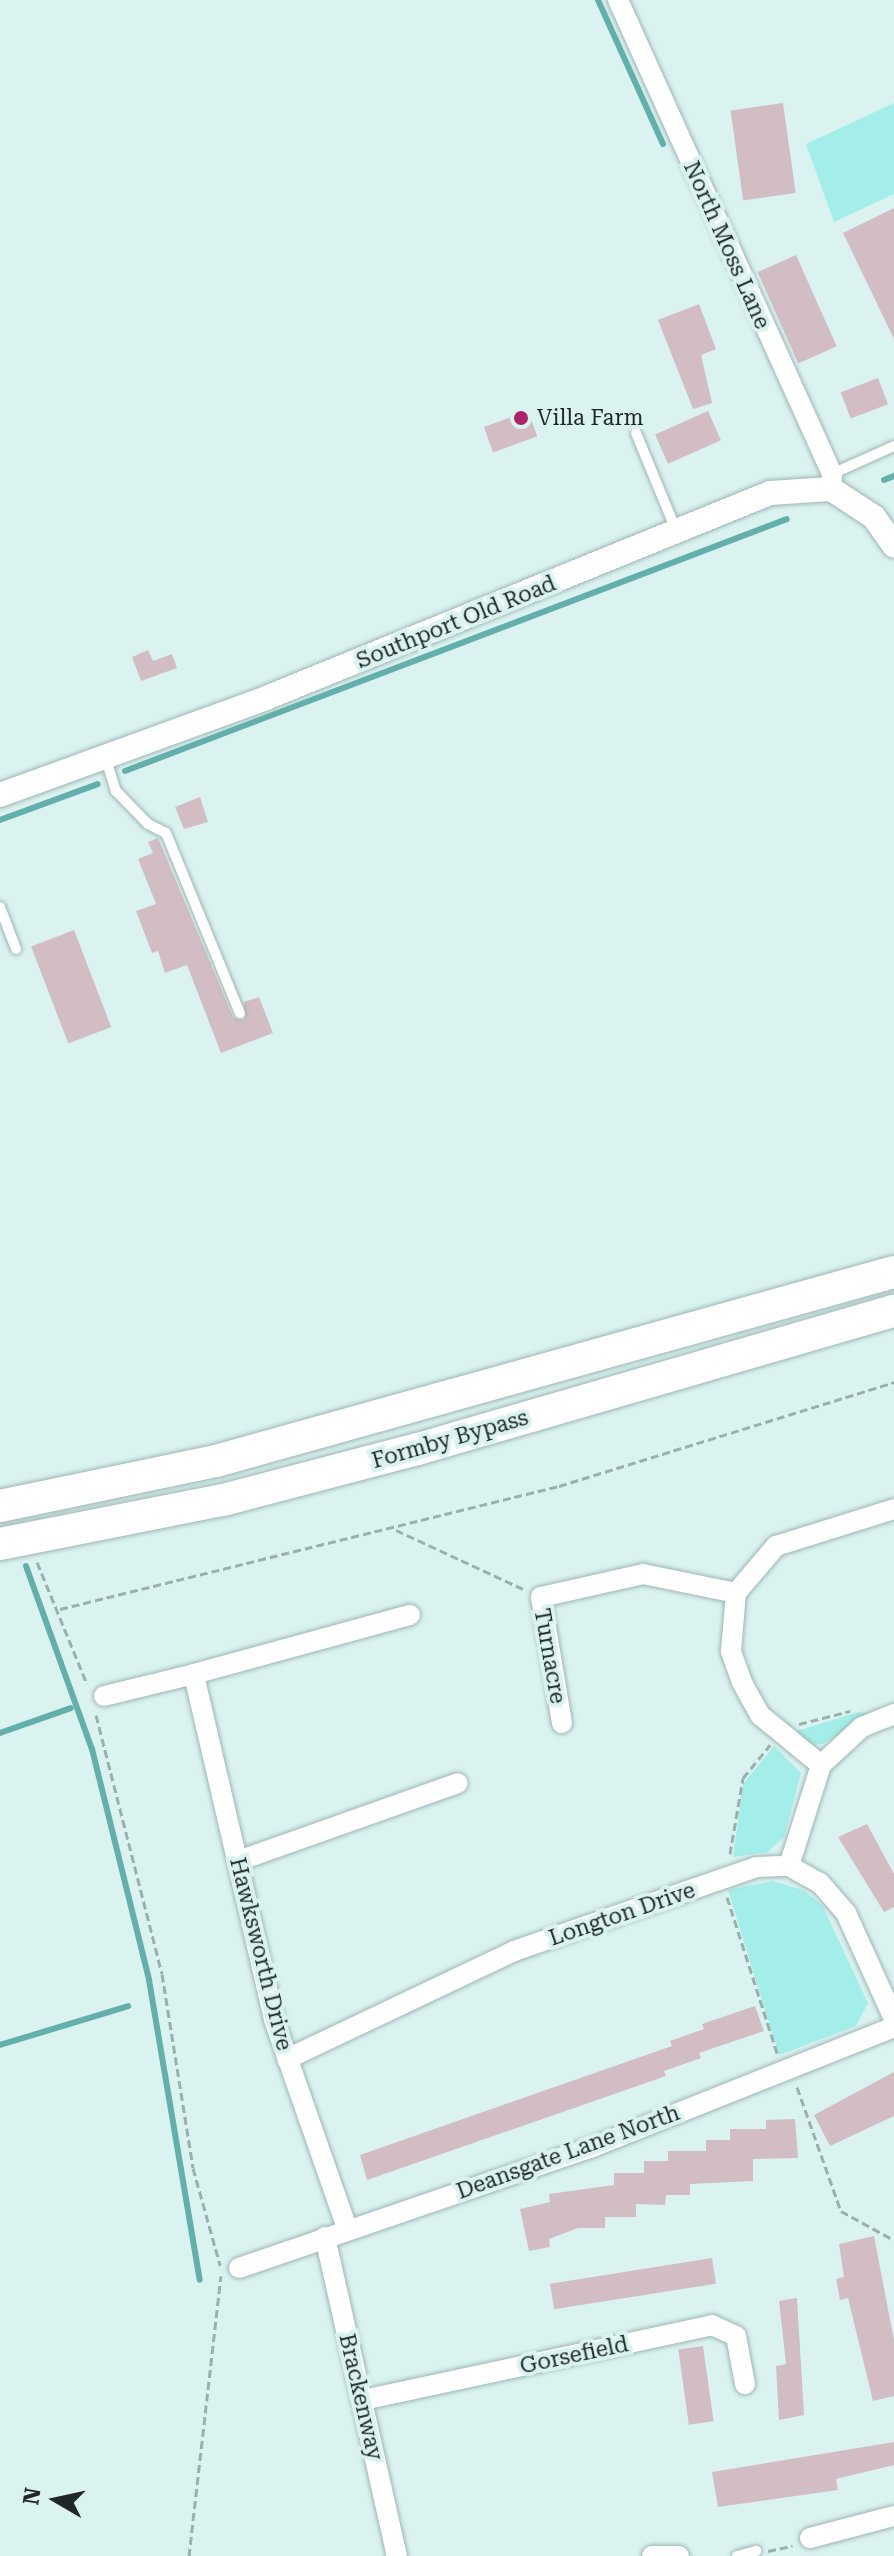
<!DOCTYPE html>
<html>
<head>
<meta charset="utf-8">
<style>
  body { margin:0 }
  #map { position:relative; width:894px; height:2556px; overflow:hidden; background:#daf3f1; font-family:"Roboto Serif",serif }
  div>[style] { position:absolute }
  .green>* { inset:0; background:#a4eee9 }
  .stream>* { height:6px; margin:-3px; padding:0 3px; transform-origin:3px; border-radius:3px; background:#62afab }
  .building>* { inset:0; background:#d3bdc5; transform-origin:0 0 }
  .path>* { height:3px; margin-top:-1.5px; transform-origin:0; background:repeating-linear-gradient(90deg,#9bafad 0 8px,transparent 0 12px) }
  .roads { filter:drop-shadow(0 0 2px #9db6b4) drop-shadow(0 0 2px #9db6b4) }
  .service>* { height:10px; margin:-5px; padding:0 5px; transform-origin:5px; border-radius:5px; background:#fff }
  .minor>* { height:20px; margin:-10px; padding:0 10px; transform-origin:10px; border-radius:10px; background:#fff }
  .tertiary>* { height:24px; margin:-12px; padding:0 12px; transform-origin:12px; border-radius:12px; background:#fff }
  .trunk>* { height:32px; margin:-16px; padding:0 16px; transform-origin:16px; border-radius:16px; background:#fff }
  .dots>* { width:22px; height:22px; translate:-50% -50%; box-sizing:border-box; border:4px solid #daf3f1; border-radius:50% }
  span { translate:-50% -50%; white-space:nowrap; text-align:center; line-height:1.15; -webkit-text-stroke:8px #daf3f1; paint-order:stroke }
  .street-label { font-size:22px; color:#1e2726 }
  .poi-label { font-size:22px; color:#1e2726 }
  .left { translate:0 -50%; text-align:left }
  .north { position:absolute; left:16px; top:2460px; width:80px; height:80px; -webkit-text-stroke:6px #daf3f1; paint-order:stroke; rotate:279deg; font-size:22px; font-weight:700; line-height:32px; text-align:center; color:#1e2726 }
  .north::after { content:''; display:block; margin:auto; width:28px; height:36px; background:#1e2726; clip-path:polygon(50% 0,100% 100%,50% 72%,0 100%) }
</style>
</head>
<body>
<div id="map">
  <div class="green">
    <div style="clip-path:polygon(894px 103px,894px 194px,834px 222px,806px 144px)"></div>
    <div style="clip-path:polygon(858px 1712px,872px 1714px,823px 1744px,808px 1745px,790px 1733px)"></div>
    <div style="clip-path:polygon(774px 1746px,801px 1773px,784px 1837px,768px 1852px,733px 1857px,743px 1784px)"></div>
    <div style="clip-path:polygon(772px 1881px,803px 1890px,822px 1905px,868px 2003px,856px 2026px,779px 2055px,728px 1890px)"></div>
  </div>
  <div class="stream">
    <div style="left:598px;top:0;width:158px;rotate:65.7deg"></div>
    <div style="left:884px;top:480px;width:11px;rotate:-22deg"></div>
    <div style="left:125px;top:771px;width:708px;rotate:-20.84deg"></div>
    <div style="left:0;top:820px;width:104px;rotate:-20.2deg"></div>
    <div style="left:26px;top:1566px;width:195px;rotate:70.2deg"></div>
    <div style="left:92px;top:1749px;width:238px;rotate:76.1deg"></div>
    <div style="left:149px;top:1980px;width:304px;rotate:80.4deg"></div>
    <div style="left:0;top:1733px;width:75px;rotate:-19.4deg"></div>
    <div style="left:0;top:2045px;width:134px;rotate:-16.9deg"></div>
  </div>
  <div class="building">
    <div style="left:783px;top:103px;width:91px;height:53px;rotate:82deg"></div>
    <div style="clip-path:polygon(894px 208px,894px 339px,843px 233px)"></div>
    <div style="left:796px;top:255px;width:100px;height:42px;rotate:66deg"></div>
    <div style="clip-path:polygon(699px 304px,716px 349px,701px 355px,712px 403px,693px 409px,658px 320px)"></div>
    <div style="left:878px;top:378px;width:28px;height:40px;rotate:69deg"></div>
    <div style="left:528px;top:411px;width:27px;height:47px;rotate:70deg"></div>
    <div style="left:708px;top:411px;width:32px;height:58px;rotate:66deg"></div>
    <div style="clip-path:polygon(148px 650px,153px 661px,172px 654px,177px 668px,141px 681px,132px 657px)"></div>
    <div style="clip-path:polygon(200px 797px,208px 822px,184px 829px,175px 807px)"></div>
    <div style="clip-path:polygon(158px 838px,233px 1017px,244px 1020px,244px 1002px,259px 997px,273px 1033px,221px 1053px,187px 965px,165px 973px,158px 951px,152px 953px,136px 911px,156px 904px,138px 859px,153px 853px,148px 842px)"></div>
    <div style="left:74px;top:930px;width:104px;height:46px;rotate:69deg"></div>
    <div style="clip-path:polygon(867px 1824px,894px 1874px,894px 1907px,884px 1912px,838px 1837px)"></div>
    <div style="clip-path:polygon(755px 2006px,764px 2031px,699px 2053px,701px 2058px,664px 2071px,666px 2076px,367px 2180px,360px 2155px,672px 2046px,670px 2041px,704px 2029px,702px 2024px)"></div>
    <div style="clip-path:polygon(894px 2072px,894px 2116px,830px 2146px,814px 2115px)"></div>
    <div style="clip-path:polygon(795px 2119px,798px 2158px,753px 2159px,753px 2181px,690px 2184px,690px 2195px,666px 2195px,665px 2205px,636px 2204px,636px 2217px,605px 2217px,605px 2228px,578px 2228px,549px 2239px,550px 2247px,529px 2251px,520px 2209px,550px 2202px,549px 2194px,614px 2185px,614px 2173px,644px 2173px,644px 2161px,668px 2161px,668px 2151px,706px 2151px,706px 2140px,730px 2140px,730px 2129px,766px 2129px,766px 2120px)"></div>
    <div style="clip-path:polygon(874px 2236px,894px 2340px,894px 2396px,873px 2401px,848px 2298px,840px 2300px,836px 2279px,844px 2277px,839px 2244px)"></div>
    <div style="left:712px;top:2258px;width:26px;height:164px;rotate:81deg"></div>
    <div style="clip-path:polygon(797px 2298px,804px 2415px,779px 2420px,776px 2366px,786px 2364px,779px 2301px)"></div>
    <div style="left:703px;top:2346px;width:76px;height:25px;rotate:82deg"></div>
    <div style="clip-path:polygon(894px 2442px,894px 2465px,836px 2479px,838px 2490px,718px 2507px,712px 2472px)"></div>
  </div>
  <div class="path">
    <div style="left:396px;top:1530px;width:140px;rotate:24.9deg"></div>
    <div style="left:37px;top:1562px;width:132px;rotate:67.7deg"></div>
    <div style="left:60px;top:1609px;width:514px;rotate:-13.85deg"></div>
    <div style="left:559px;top:1486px;width:351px;rotate:-17.2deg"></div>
    <div style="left:96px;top:1715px;width:267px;rotate:75.7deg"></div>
    <div style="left:162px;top:1974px;width:196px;rotate:80.9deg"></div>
    <div style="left:193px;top:2168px;width:101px;rotate:74.4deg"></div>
    <div style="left:799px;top:1724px;width:53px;rotate:-14.3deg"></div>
    <div style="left:730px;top:1854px;width:77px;rotate:-80.3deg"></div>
    <div style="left:743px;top:1778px;width:43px;rotate:-50.7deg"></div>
    <div style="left:727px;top:1897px;width:164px;rotate:72.2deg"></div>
    <div style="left:797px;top:2087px;width:132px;rotate:70.5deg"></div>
    <div style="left:841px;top:2211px;width:60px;rotate:28.7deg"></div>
    <div style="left:768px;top:2551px;width:25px;rotate:-12deg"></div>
    <div style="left:189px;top:2556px;width:282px;rotate:-83.5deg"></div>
  </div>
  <div class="roads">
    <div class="service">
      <div style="left:636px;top:433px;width:105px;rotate:67.6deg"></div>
      <div style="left:832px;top:474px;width:68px;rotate:-24.3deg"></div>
      <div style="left:106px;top:759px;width:34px;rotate:73deg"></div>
      <div style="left:116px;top:791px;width:46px;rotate:45.9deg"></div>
      <div style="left:148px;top:824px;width:20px;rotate:27deg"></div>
      <div style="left:166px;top:833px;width:195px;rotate:67.7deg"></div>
      <div style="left:0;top:907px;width:45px;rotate:69.1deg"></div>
      <div style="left:737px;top:2556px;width:20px;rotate:-15deg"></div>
    </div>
    <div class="minor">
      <div style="left:618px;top:0;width:520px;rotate:65.7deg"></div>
      <div style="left:832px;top:474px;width:15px;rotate:94deg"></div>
      <div style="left:104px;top:1696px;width:93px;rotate:-13.7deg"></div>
      <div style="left:562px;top:1723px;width:128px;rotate:-99.5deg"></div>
      <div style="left:541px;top:1597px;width:105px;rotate:-12.7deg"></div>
      <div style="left:643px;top:1574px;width:95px;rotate:11.5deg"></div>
      <div style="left:821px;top:1765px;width:79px;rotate:-140.7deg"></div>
      <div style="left:760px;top:1715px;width:38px;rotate:-119deg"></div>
      <div style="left:742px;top:1682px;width:33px;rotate:-110deg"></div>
      <div style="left:731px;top:1651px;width:58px;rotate:-85.1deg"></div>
      <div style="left:736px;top:1593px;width:62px;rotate:-49.6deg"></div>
      <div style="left:776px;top:1546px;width:124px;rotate:-17.4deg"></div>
      <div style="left:238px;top:1861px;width:233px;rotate:-19.5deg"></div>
      <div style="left:789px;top:1866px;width:106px;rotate:-72.4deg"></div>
      <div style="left:821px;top:1765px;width:56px;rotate:-42.8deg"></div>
      <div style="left:862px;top:1727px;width:35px;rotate:-22deg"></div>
      <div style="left:287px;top:2059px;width:251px;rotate:-25.4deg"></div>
      <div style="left:514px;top:1951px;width:256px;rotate:-19.1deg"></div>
      <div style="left:756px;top:1867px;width:33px;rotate:-2deg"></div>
      <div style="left:789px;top:1866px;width:35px;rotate:29deg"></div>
      <div style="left:820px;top:1883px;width:40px;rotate:49deg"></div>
      <div style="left:846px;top:1913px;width:116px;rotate:65.6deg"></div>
      <div style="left:347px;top:2228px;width:221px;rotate:-109.3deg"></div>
      <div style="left:274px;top:2019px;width:354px;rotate:-103.1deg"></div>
      <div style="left:194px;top:1674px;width:224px;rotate:-15.3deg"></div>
      <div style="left:325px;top:2237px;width:327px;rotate:77.3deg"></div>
      <div style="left:239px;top:2268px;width:371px;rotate:-18.9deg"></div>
      <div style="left:590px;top:2148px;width:327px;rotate:-21.7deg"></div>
      <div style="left:363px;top:2400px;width:357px;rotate:-12.1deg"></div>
      <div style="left:712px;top:2325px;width:26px;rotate:25deg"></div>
      <div style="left:736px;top:2336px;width:49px;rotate:79.4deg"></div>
      <div style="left:810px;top:2538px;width:87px;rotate:-14.7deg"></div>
      <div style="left:652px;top:2556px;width:27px"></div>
    </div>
    <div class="tertiary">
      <div style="left:0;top:795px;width:283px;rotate:-20deg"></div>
      <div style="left:266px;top:698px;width:544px;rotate:-22.13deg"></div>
      <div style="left:770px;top:493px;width:61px;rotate:-3.8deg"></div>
      <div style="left:831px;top:489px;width:51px;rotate:33.1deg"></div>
      <div style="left:874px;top:517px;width:35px;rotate:55deg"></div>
    </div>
    <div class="trunk">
      <div style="left:0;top:1506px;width:221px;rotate:-11.8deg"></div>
      <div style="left:216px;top:1461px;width:704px;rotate:-15.58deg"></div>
      <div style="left:0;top:1544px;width:227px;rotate:-11.2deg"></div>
      <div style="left:223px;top:1500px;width:202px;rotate:-14.7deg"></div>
      <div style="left:418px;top:1449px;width:496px;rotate:-16.2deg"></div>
    </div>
  </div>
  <div class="dots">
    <div style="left:521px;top:418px;background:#ac2367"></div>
  </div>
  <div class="street-label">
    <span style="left:727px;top:245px;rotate:66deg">North Moss Lane</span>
    <span style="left:456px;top:622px;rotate:-22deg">Southport Old Road</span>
    <span style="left:450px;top:1439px;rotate:-16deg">Formby Bypass</span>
    <span style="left:550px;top:1656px;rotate:80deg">Turnacre</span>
    <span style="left:622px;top:1914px;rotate:-19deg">Longton Drive</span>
    <span style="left:261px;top:1954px;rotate:76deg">Hawksworth Drive</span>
    <span style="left:568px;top:2152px;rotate:-20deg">Deansgate Lane North</span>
    <span style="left:574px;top:2355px;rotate:-12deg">Gorsefield</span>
    <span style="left:361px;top:2397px;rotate:77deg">Brackenway</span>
  </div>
  <div class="poi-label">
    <span class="left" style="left:537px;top:418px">Villa Farm</span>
  </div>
  <div class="north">N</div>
</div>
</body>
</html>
